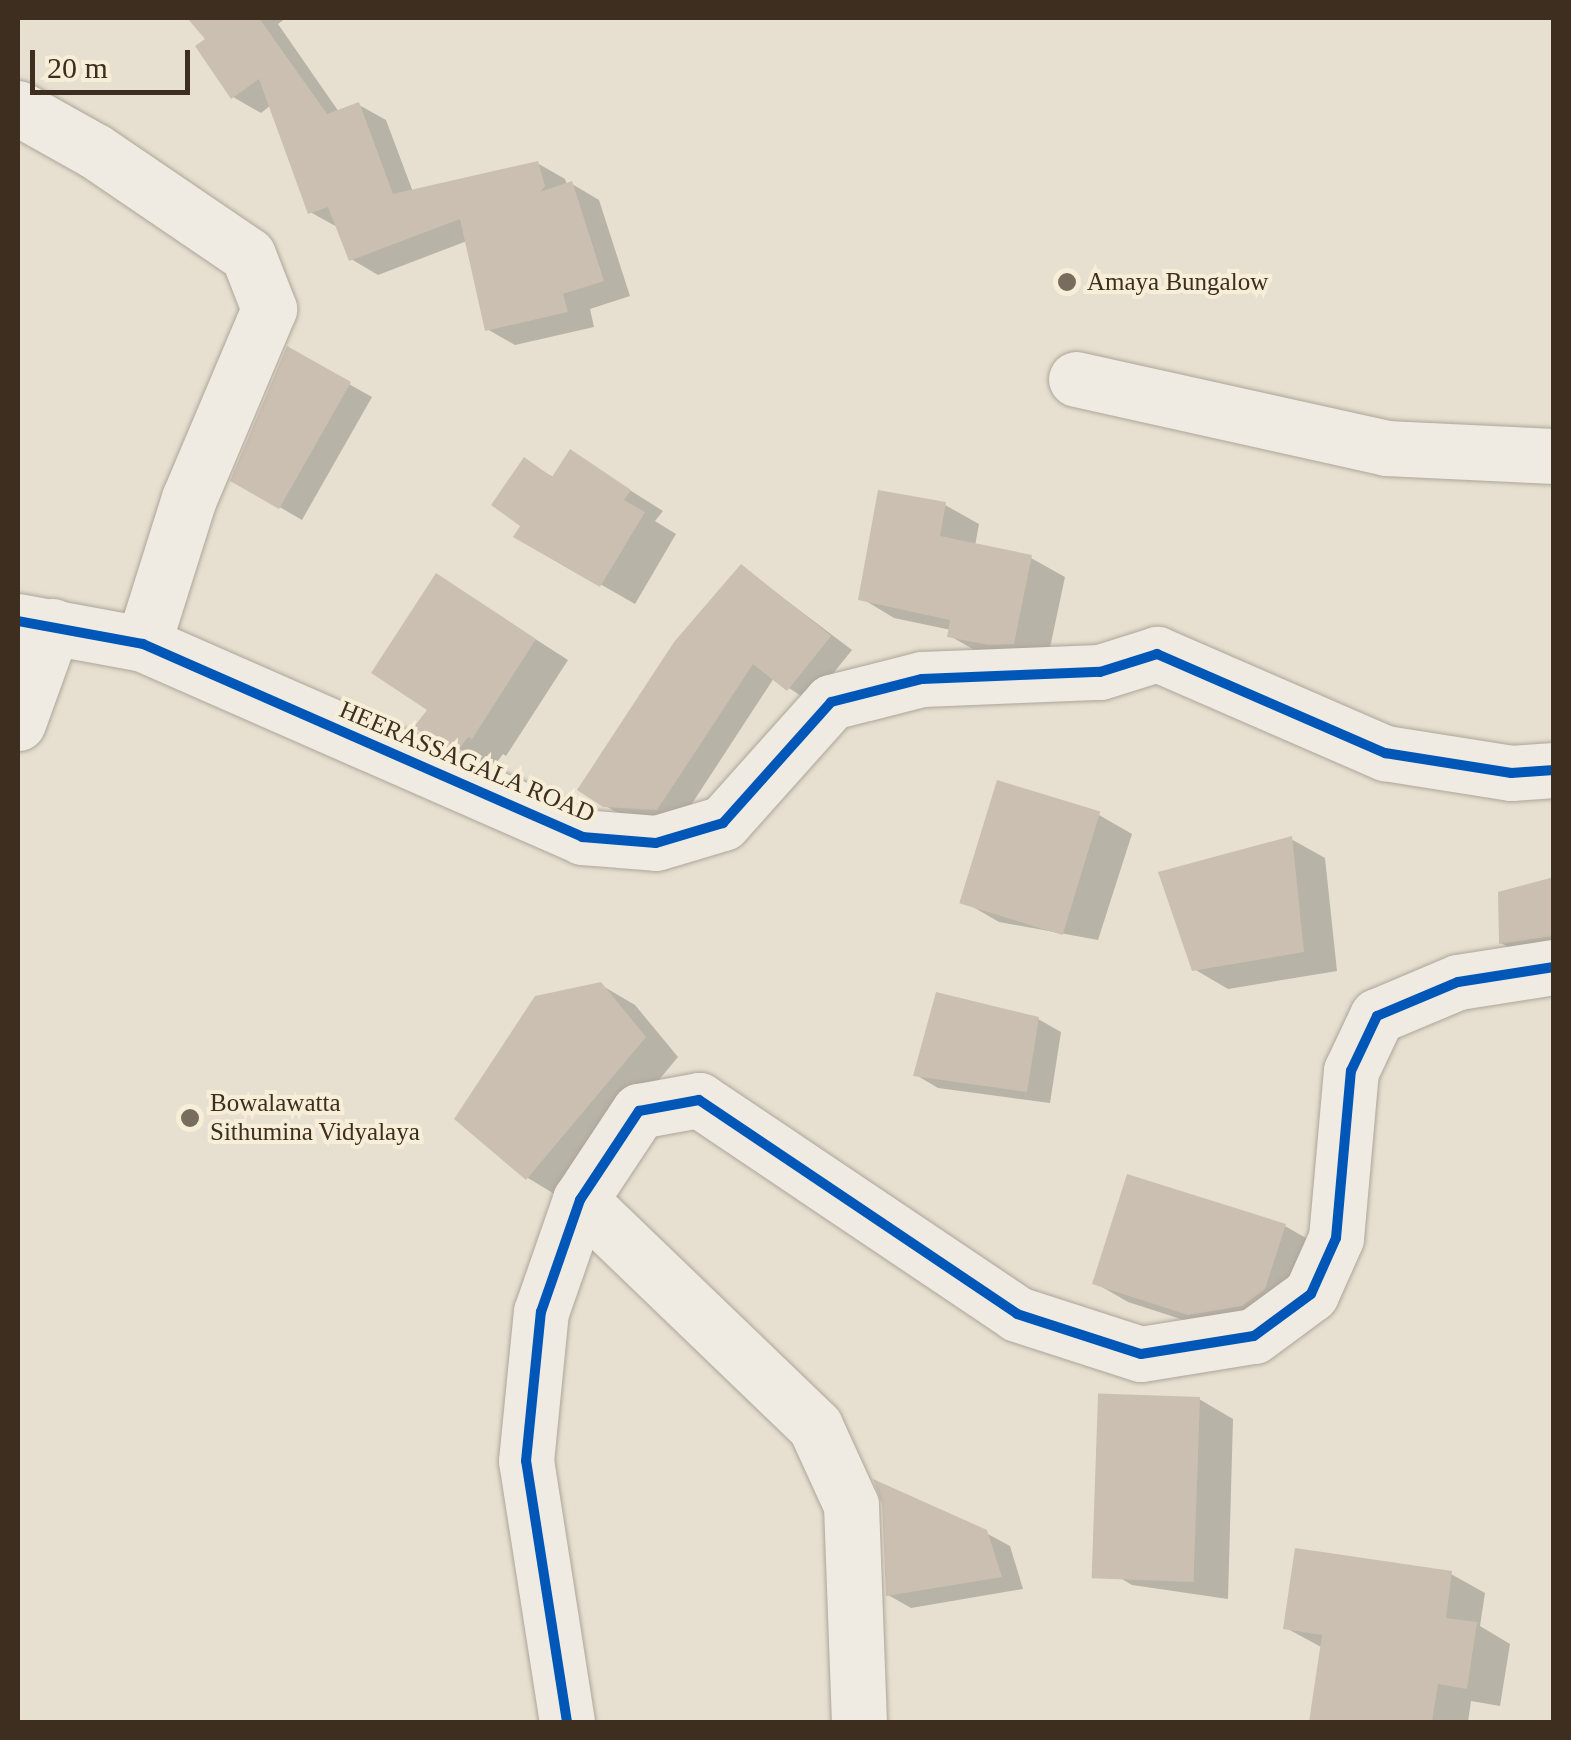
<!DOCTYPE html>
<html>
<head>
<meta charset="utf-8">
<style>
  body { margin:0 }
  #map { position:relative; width:1571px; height:1740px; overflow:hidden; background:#e7e0d1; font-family:"Times New Roman",serif }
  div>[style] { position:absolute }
  .shadow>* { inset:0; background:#0003 }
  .building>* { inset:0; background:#cbbfb2; transform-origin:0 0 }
  .roads { filter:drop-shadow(0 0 2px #ada599) drop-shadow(0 0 2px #ada599) }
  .minor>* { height:55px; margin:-27.5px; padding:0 27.5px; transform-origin:27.5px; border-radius:27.5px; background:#efebe3 }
  .cycleway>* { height:10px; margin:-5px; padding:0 5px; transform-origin:5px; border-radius:5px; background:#0057b8 }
  .dots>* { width:28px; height:28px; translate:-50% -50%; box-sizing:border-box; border:5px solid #f7eed8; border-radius:50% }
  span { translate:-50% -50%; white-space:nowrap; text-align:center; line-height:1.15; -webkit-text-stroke:8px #f7eed8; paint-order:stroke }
  .poi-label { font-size:25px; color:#3d2e20 }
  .left { translate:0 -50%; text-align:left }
  .street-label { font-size:25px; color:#3d2e20 }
  .frame { position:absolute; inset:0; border:20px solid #3d2e20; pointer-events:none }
  .scale { position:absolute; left:30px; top:50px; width:160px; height:45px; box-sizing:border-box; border:5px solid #3d2e20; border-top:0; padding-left:12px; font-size:30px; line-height:35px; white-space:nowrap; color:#3d2e20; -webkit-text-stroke:8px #f7eed8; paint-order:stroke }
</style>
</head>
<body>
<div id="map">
  <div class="shadow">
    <div style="clip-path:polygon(191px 18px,286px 18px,278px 24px,339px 112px,359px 105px,386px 120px,413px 192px,537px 163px,565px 179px,567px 185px,572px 184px,599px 200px,630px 296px,590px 309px,594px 327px,515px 345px,487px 329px,467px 241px,378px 275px,351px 259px,339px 228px,310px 212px,271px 105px,261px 113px,233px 97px,209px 40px)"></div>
    <div style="clip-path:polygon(288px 350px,372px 397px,302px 520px,233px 480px)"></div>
    <div style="clip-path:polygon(571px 453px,663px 511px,655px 521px,676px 534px,635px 604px,516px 536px,524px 525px,525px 461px,555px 478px)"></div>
    <div style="clip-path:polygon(945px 505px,979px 524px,975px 546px,1031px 558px,1065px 577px,1047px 662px,983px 655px,950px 636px,951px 630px,894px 618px,861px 598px)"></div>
    <div style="clip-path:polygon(742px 567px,852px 650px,810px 702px,774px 678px,680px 822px,628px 819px,604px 805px)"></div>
    <div style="clip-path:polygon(437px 576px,568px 660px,506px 756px,503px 754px,494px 766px,416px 728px,430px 709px)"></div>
    <div style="clip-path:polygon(1099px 815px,1132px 834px,1098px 940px,999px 922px,966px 903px)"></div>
    <div style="clip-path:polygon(1291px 839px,1325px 858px,1337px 971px,1228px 989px,1194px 969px)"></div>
    <div style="clip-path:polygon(1554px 880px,1554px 951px,1524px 956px,1501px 943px)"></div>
    <div style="clip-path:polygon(601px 985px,635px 1005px,678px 1057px,561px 1198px,528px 1178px,457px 1119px)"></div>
    <div style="clip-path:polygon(1038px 1019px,1061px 1032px,1050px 1103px,938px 1088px,916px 1075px)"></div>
    <div style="clip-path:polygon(1285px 1226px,1318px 1245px,1298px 1308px,1224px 1333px,1128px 1302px,1095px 1283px)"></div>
    <div style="clip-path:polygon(1199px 1399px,1233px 1419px,1228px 1599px,1132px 1585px,1098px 1565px)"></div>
    <div style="clip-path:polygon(986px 1533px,1010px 1546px,1023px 1589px,911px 1608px,888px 1595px)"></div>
    <div style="clip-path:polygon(1451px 1574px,1485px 1593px,1480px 1626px,1510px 1644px,1500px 1706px,1471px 1701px,1468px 1722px,1311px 1722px,1323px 1648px,1286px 1628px)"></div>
  </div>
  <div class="building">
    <div style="clip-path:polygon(187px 18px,259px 18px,327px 114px,359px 102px,393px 194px,538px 161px,545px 186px,540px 192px,572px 181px,604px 281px,563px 294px,568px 312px,485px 331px,460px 219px,349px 261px,328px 207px,308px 214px,259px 79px,231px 99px,195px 46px,205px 39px)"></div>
    <div style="clip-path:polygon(287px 346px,351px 382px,279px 509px,230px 481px)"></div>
    <div style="clip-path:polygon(570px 449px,631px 490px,624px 500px,645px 512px,600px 587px,513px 537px,520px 526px,491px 505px,524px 457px,552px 477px)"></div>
    <div style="clip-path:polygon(878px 490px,946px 502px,940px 536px,1032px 555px,1014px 644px,989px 645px,947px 637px,950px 620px,858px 600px)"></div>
    <div style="clip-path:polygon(741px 564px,831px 636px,787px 691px,753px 664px,657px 810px,603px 807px,577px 790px,674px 642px)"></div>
    <div style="clip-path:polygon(436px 573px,536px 639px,472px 739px,468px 737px,459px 749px,413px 728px,427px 710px,371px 673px)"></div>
    <div style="left:997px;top:780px;width:108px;height:129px;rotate:17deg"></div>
    <div style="clip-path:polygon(1292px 836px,1304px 952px,1192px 971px,1158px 872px)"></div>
    <div style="clip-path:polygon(1554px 877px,1554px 936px,1499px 944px,1498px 892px)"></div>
    <div style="clip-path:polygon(601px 982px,646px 1037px,526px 1180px,454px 1119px,535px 996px)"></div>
    <div style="clip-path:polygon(936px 992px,1039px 1017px,1027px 1092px,913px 1076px)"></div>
    <div style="clip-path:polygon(1127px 1174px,1286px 1224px,1265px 1289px,1242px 1306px,1188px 1315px,1092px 1284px)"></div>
    <div style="left:1200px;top:1397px;width:185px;height:102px;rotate:92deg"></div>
    <div style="clip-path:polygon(873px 1479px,987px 1530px,1002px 1577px,886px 1596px,882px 1504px)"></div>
    <div style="clip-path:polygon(1295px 1548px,1452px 1571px,1446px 1618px,1477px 1622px,1467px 1689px,1438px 1684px,1432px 1722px,1309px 1722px,1322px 1635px,1283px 1629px)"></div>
  </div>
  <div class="roads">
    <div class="minor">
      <div style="left:18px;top:108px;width:88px;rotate:29.2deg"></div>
      <div style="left:95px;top:151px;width:185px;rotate:34.2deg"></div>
      <div style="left:248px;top:255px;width:58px;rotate:68.7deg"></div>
      <div style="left:269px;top:309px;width:205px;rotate:112.9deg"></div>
      <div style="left:189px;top:498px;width:153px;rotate:107.5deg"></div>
      <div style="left:1076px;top:379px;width:318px;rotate:12.5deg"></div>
      <div style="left:1386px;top:448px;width:168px;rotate:2.7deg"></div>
      <div style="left:18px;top:621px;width:127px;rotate:10.4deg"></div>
      <div style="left:143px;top:644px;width:480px;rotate:23.7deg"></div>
      <div style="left:582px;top:837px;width:74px;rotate:4.6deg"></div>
      <div style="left:656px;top:843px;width:70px;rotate:-16.6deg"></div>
      <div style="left:723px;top:823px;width:162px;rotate:-48.2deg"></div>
      <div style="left:831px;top:702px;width:94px;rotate:-14.2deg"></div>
      <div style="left:922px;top:679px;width:178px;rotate:-2.3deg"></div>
      <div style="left:1100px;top:672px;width:60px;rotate:-17.5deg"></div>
      <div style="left:1157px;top:654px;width:249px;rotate:23.5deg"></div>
      <div style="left:1385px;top:753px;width:128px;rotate:9deg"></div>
      <div style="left:1511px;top:773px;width:43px;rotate:-4deg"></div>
      <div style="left:18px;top:723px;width:103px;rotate:-70.2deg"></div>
      <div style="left:580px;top:1200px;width:326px;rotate:43.9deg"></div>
      <div style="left:815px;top:1426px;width:87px;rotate:65.5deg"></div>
      <div style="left:851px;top:1505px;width:217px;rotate:87.9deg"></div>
      <div style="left:567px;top:1722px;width:264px;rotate:-98.9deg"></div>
      <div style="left:526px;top:1461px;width:150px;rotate:-84.3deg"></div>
      <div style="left:541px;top:1312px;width:119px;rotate:-70.8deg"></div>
      <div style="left:580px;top:1200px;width:107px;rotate:-56.5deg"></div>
      <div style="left:639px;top:1111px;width:61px;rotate:-10.4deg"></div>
      <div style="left:699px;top:1100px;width:383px;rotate:33.9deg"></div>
      <div style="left:1017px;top:1314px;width:130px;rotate:17.9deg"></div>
      <div style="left:1141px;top:1354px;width:114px;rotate:-9.1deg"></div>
      <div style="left:1254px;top:1336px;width:71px;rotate:-36.4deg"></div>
      <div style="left:1311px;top:1294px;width:61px;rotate:-65.9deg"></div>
      <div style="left:1336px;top:1238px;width:168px;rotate:-84.9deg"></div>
      <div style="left:1351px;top:1071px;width:61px;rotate:-64.7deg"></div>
      <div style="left:1377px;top:1016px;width:88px;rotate:-22.8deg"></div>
      <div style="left:1458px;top:982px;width:97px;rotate:-8.9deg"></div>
    </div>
  </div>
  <div class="cycleway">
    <div style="left:18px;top:621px;width:127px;rotate:10.4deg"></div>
    <div style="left:143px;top:644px;width:480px;rotate:23.7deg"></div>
    <div style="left:582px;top:837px;width:74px;rotate:4.6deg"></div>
    <div style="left:656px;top:843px;width:70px;rotate:-16.6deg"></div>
    <div style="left:723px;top:823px;width:162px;rotate:-48.2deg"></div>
    <div style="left:831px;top:702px;width:94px;rotate:-14.2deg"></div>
    <div style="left:922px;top:679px;width:178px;rotate:-2.3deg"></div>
    <div style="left:1100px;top:672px;width:60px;rotate:-17.5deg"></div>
    <div style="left:1157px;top:654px;width:249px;rotate:23.5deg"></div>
    <div style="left:1385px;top:753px;width:128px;rotate:9deg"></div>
    <div style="left:1511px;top:773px;width:43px;rotate:-4deg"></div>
    <div style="left:567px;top:1722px;width:264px;rotate:-98.9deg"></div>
    <div style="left:526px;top:1461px;width:150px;rotate:-84.3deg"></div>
    <div style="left:541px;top:1312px;width:119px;rotate:-70.8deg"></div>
    <div style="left:580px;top:1200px;width:107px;rotate:-56.5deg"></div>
    <div style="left:639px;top:1111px;width:61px;rotate:-10.4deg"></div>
    <div style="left:699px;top:1100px;width:383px;rotate:33.9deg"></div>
    <div style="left:1017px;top:1314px;width:130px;rotate:17.9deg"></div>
    <div style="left:1141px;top:1354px;width:114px;rotate:-9.1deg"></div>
    <div style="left:1254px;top:1336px;width:71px;rotate:-36.4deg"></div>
    <div style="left:1311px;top:1294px;width:61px;rotate:-65.9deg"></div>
    <div style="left:1336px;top:1238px;width:168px;rotate:-84.9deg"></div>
    <div style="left:1351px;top:1071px;width:61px;rotate:-64.7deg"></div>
    <div style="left:1377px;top:1016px;width:88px;rotate:-22.8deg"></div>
    <div style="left:1458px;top:982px;width:97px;rotate:-8.9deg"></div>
  </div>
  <div class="dots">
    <div style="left:1067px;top:282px;background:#786c5e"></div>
    <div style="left:190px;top:1118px;background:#786c5e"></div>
  </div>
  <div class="poi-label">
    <span class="left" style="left:1087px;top:282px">Amaya Bungalow</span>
    <span class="left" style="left:210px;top:1118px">Bowalawatta<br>Sithumina Vidyalaya</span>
  </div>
  <div class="street-label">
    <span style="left:467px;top:762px;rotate:23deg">HEERASSAGALA ROAD</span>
  </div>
  <div class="frame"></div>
  <div class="scale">20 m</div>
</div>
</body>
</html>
